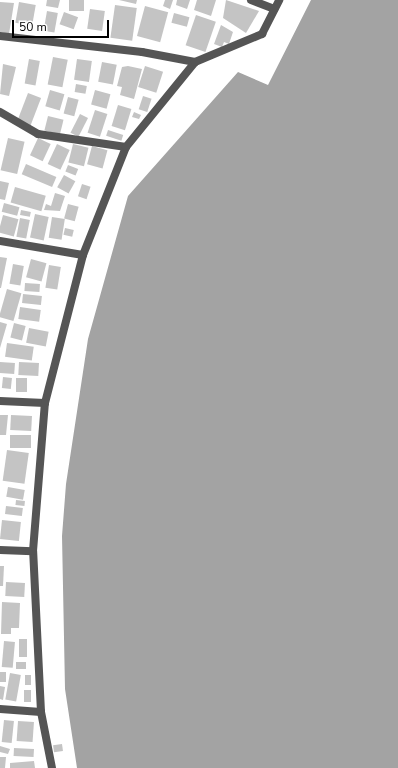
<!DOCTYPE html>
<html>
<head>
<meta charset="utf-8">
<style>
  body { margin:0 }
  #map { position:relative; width:398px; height:768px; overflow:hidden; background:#fff; font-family:"Nunito Sans",sans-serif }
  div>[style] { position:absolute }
  .water>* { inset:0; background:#a3a3a3 }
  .building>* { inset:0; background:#c4c4c4; transform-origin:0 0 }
  .street>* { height:8px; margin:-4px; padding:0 4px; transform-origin:4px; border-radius:4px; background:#555 }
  span { translate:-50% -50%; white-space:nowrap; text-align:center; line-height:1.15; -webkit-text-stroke:3px #fff; paint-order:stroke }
  .scale { position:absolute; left:12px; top:20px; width:97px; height:18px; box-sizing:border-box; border:2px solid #000; border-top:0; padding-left:5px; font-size:12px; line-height:14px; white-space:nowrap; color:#000; -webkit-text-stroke:3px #fff; paint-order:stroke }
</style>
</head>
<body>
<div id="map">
  <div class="water">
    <div style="clip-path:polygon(311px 0,398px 0,398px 768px,77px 768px,65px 689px,62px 536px,66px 484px,88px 339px,128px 196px,238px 72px,268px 85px)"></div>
  </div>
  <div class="building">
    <div style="clip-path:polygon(47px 0,60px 0,58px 8px,46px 6px)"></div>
    <div style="left:69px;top:0;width:15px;height:11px"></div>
    <div style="clip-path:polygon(119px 0,137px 0,136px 4px)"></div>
    <div style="clip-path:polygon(165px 0,173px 0,170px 9px,163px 6px)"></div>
    <div style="clip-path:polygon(177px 0,190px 0,187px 9px,176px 5px)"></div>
    <div style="clip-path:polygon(197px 0,216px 0,211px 16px,194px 10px)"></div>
    <div style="clip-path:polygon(226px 0,259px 11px,246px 33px,223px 18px)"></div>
    <div style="clip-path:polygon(0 2px,14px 3px,9px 34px,0 32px)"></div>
    <div style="left:19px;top:2px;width:17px;height:21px;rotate:10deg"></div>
    <div style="left:115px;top:5px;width:22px;height:33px;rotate:8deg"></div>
    <div style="left:145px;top:6px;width:24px;height:31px;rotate:15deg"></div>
    <div style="left:90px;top:9px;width:15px;height:20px;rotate:8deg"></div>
    <div style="left:47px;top:11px;width:11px;height:20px;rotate:10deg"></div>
    <div style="left:64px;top:12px;width:15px;height:13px;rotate:20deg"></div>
    <div style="left:174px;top:13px;width:16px;height:10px;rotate:15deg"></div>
    <div style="left:196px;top:15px;width:21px;height:32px;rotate:19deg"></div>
    <div style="clip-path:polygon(221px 25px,233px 32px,229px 44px,224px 42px,222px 47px,214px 44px)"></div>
    <div style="left:53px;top:57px;width:15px;height:28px;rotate:11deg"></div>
    <div style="left:29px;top:59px;width:11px;height:25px;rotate:10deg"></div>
    <div style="left:77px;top:59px;width:15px;height:21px;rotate:8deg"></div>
    <div style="left:102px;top:62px;width:15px;height:20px;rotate:11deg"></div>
    <div style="clip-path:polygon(3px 64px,16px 67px,9px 96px,0 94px)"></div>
    <div style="clip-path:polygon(128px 66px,142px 69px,134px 99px,120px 95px,122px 87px,117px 86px,122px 67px)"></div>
    <div style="left:145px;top:66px;width:19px;height:22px;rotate:18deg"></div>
    <div style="left:76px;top:84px;width:11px;height:8px;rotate:10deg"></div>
    <div style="left:50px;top:90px;width:15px;height:17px;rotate:16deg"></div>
    <div style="left:95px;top:90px;width:16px;height:15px;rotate:15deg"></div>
    <div style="left:28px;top:93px;width:14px;height:31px;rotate:21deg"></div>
    <div style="left:143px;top:96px;width:9px;height:14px;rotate:18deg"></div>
    <div style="left:68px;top:97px;width:11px;height:17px;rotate:15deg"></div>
    <div style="left:118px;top:105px;width:14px;height:22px;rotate:17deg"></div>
    <div style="left:95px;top:110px;width:13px;height:24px;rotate:18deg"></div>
    <div style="clip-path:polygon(134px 112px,141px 115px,139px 119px,132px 117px)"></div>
    <div style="left:80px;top:114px;width:9px;height:21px;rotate:27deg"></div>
    <div style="left:48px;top:116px;width:16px;height:15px;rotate:14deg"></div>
    <div style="left:108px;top:130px;width:16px;height:6px;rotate:18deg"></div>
    <div style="left:8px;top:138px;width:17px;height:33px;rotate:13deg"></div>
    <div style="left:38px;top:138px;width:14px;height:19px;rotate:25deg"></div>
    <div style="left:57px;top:144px;width:14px;height:22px;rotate:25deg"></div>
    <div style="left:73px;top:144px;width:16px;height:19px;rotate:14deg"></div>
    <div style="left:92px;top:146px;width:16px;height:19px;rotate:15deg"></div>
    <div style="left:26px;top:164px;width:33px;height:11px;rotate:23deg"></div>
    <div style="left:68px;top:165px;width:11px;height:7px;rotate:22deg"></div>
    <div style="left:64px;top:175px;width:13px;height:14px;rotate:29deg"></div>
    <div style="clip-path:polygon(0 181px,9px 183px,5px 200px,0 199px)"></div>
    <div style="left:82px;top:184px;width:9px;height:13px;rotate:18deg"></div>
    <div style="left:15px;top:187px;width:32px;height:16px;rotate:16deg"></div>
    <div style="clip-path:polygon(55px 193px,65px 196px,60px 211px,44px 210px,46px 204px,51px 206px)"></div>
    <div style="left:4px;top:203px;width:16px;height:9px;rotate:15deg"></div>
    <div style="left:68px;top:204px;width:11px;height:15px;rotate:15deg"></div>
    <div style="left:21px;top:210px;width:10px;height:5px;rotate:11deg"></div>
    <div style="left:35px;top:214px;width:14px;height:24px;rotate:12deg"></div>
    <div style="left:3px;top:215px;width:16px;height:18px;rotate:15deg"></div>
    <div style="left:52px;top:217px;width:13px;height:21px;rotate:9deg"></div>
    <div style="left:20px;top:218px;width:10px;height:19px;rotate:11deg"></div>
    <div style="left:65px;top:228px;width:9px;height:7px;rotate:13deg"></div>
    <div style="clip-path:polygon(0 257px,7px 258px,1px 288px,0 288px)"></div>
    <div style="left:31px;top:259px;width:16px;height:19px;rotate:15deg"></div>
    <div style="left:13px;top:264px;width:11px;height:20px;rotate:10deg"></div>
    <div style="left:49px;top:265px;width:12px;height:23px;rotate:9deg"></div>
    <div style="left:25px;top:283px;width:15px;height:8px;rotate:4deg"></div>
    <div style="left:7px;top:289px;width:15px;height:29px;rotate:16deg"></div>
    <div style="left:23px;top:294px;width:19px;height:9px;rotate:6deg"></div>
    <div style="left:20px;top:307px;width:21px;height:12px;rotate:8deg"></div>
    <div style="clip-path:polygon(0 322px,7px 324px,0 348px)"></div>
    <div style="left:14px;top:323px;width:12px;height:15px;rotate:14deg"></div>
    <div style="left:29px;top:328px;width:20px;height:15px;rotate:11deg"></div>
    <div style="left:7px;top:343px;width:27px;height:14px;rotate:8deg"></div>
    <div style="left:0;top:362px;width:15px;height:11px;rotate:4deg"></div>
    <div style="left:19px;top:362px;width:20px;height:13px;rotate:3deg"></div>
    <div style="left:3px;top:377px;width:9px;height:11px;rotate:6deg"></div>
    <div style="left:16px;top:378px;width:11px;height:14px"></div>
    <div style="clip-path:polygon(0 415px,8px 415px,6px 435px,0 435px)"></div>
    <div style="left:11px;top:415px;width:21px;height:15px;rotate:3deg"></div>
    <div style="left:10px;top:435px;width:21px;height:13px"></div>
    <div style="left:7px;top:450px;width:22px;height:31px;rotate:8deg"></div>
    <div style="left:8px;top:487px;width:17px;height:10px;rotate:10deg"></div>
    <div style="left:16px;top:500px;width:9px;height:5px;rotate:6deg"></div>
    <div style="left:6px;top:506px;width:17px;height:8px;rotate:7deg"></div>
    <div style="left:2px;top:520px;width:19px;height:19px;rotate:6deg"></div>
    <div style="clip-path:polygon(0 566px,4px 566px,3px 586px,0 586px)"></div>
    <div style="left:6px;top:582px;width:19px;height:14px;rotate:3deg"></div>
    <div style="clip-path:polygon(2px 602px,20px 603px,19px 628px,11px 628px,11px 634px,1px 634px)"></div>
    <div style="left:19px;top:639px;width:8px;height:18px"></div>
    <div style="left:4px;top:641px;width:11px;height:26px;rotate:5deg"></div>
    <div style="left:16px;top:662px;width:10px;height:7px"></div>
    <div style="left:0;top:672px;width:6px;height:10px"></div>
    <div style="left:10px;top:673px;width:11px;height:27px;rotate:10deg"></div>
    <div style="left:25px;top:675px;width:6px;height:10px"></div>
    <div style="clip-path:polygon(0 686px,5px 687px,3px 700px,0 699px)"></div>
    <div style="left:24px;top:690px;width:7px;height:12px"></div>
    <div style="left:4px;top:720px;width:10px;height:22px;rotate:6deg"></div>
    <div style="left:18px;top:721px;width:16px;height:20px;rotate:4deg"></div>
    <div style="left:62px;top:744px;width:7px;height:9px;rotate:82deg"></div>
    <div style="clip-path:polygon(0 746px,10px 749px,8px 754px,0 752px)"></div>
    <div style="left:14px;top:748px;width:20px;height:8px;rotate:3deg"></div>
    <div style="clip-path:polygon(0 757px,6px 757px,5px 768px,0 768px)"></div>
    <div style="clip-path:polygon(34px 761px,35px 768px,10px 768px,10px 763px)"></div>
  </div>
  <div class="street">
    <div style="left:251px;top:0;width:25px;rotate:21deg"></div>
    <div style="left:0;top:36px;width:143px;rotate:6.4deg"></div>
    <div style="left:142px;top:52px;width:54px;rotate:10.7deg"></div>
    <div style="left:0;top:112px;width:44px;rotate:30.1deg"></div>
    <div style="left:38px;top:134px;width:89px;rotate:8.4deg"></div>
    <div style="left:0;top:241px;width:84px;rotate:9.6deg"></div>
    <div style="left:0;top:401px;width:45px;rotate:2.5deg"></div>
    <div style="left:0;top:550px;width:33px;rotate:2deg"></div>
    <div style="left:0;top:709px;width:41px;rotate:4.2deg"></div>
    <div style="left:52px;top:768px;width:57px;rotate:-101.1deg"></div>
    <div style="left:41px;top:712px;width:161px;rotate:-92.8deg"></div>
    <div style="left:33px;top:551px;width:148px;rotate:-85.4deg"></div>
    <div style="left:45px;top:403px;width:153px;rotate:-75.6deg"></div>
    <div style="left:83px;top:255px;width:116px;rotate:-68.3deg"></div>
    <div style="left:126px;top:147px;width:109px;rotate:-50.9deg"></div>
    <div style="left:195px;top:62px;width:73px;rotate:-22.7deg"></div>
    <div style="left:262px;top:34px;width:38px;rotate:-63deg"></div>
  </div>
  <div class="scale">50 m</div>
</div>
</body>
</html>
